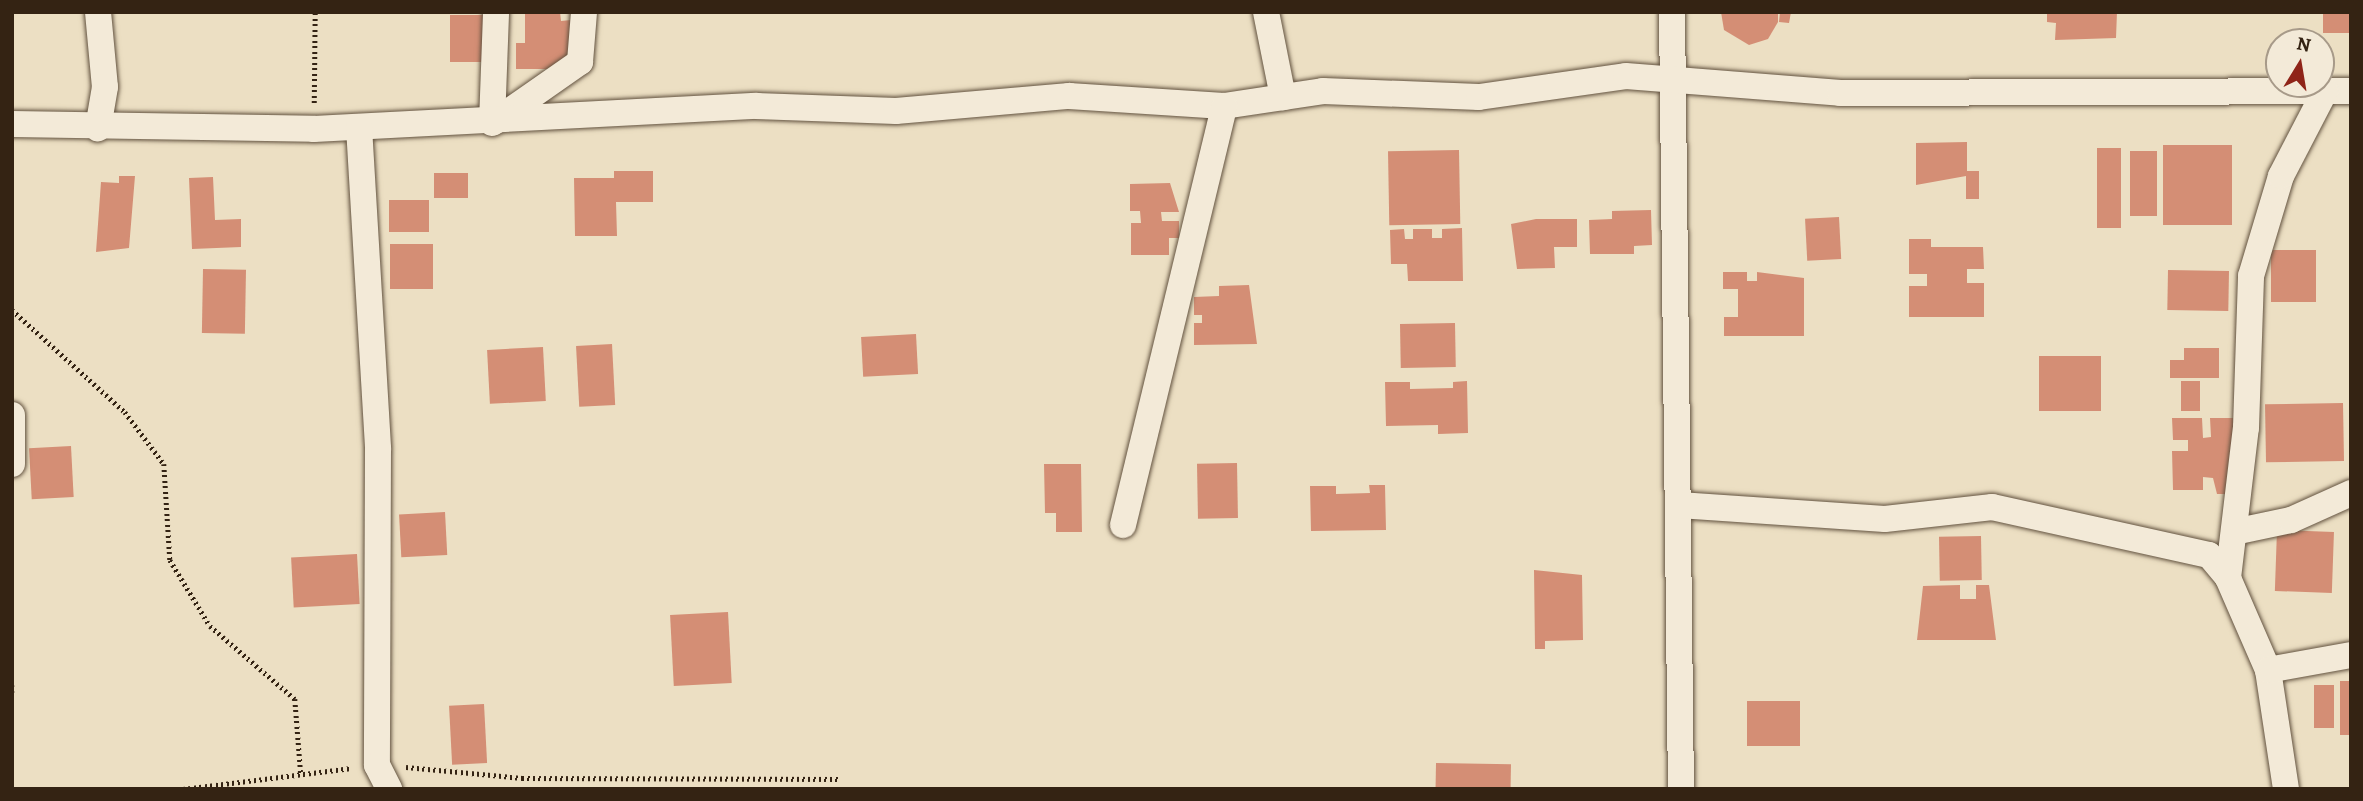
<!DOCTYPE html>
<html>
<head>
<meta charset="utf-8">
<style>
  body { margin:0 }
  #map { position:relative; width:2363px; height:801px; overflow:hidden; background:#ecdfc3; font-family:Alegreya,serif }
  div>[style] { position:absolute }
  .building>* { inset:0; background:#d48e75; transform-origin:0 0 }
  .path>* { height:4.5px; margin-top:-2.25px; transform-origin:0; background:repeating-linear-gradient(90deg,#342313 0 2px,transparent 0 5.5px) }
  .roads { filter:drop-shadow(0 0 2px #62523f) drop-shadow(0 0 2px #62523f) }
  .minor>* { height:26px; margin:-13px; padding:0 13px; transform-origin:13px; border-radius:13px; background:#f3ead8 }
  span { translate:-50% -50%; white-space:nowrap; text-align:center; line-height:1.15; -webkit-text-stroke:5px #f3ead8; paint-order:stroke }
  .frame { position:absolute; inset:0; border:14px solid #342313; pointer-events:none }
  .north { position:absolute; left:2265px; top:28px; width:70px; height:70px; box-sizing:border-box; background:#f3ead8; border:2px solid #a79a89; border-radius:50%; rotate:11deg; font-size:19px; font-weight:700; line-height:28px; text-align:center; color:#342313 }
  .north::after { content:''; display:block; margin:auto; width:24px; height:32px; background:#8f2418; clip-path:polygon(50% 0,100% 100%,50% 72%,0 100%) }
</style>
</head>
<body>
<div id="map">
  <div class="building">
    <div style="clip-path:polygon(525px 12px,560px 12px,561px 21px,571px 20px,571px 69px,516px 69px,516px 43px,525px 43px)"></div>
    <div style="clip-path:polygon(1721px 12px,1778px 12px,1778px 22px,1768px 39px,1749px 45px,1724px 30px)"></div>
    <div style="clip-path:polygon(1780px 12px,1791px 12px,1789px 23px,1779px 22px)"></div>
    <div style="clip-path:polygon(2047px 12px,2117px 12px,2116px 38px,2055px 40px,2056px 23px,2047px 22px)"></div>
    <div style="left:2323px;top:12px;width:28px;height:21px"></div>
    <div style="left:450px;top:15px;width:38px;height:47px"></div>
    <div style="clip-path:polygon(1967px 142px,1967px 171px,1979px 171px,1979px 199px,1966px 199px,1966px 176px,1916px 185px,1916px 143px)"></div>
    <div style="left:2163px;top:145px;width:69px;height:80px"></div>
    <div style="left:2097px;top:148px;width:24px;height:80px"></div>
    <div style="left:1459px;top:150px;width:74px;height:71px;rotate:89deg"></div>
    <div style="left:2130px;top:151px;width:27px;height:65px"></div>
    <div style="clip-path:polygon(614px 171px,653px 171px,653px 202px,616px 202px,617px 236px,575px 236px,574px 178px,614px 178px)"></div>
    <div style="left:434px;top:173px;width:34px;height:25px"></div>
    <div style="clip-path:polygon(119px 176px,135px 176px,129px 248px,96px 252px,101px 182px,119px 183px)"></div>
    <div style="clip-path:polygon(213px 177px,215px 220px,241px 219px,241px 247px,192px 249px,189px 178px)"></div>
    <div style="clip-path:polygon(1170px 183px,1179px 212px,1161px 212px,1162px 221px,1179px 221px,1179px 238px,1169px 238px,1169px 255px,1131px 255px,1131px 223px,1141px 223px,1140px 211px,1130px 211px,1130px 184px)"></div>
    <div style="left:389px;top:200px;width:40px;height:32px"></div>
    <div style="clip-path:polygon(1651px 210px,1652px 245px,1634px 246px,1634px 254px,1590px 254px,1589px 220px,1612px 219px,1612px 211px)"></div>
    <div style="left:1839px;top:217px;width:42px;height:34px;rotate:87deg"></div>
    <div style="clip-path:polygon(1536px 219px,1577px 219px,1577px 247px,1554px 247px,1555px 268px,1517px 269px,1511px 224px)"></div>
    <div style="clip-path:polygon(1462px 228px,1463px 281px,1408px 281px,1407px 264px,1391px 264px,1390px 230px,1404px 229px,1405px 239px,1413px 239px,1413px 229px,1432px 229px,1432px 238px,1442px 238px,1442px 229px)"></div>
    <div style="clip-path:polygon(1909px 239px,1931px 239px,1931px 247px,1983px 247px,1984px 269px,1967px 269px,1967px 283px,1984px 283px,1984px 317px,1909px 317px,1909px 286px,1927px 286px,1927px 274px,1909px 274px)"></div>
    <div style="left:390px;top:244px;width:43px;height:45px"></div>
    <div style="left:2271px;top:250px;width:45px;height:52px"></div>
    <div style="left:203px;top:269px;width:43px;height:64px;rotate:1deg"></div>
    <div style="left:2168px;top:270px;width:61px;height:40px;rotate:1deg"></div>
    <div style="clip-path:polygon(1723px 272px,1747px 272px,1747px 281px,1757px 281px,1757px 272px,1804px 278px,1804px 336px,1724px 336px,1724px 317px,1738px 317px,1738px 289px,1723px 289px)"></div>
    <div style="clip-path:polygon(1249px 285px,1257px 344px,1194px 345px,1194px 323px,1202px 323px,1202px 315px,1194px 315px,1194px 297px,1219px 296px,1219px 286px)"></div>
    <div style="left:1455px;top:323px;width:44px;height:55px;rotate:89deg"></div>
    <div style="left:916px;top:334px;width:40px;height:55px;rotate:87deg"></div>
    <div style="left:612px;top:344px;width:61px;height:36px;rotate:87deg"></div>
    <div style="left:543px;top:347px;width:54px;height:56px;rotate:87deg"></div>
    <div style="clip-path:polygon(2184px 348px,2219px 348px,2219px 378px,2170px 378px,2170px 360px,2184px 360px)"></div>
    <div style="left:2039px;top:356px;width:62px;height:55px"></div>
    <div style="clip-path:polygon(1467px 381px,1468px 433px,1438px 434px,1438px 425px,1386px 426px,1385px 382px,1410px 382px,1410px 389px,1453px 388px,1453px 382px)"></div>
    <div style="left:2181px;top:381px;width:19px;height:30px"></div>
    <div style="left:2343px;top:403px;width:58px;height:78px;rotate:89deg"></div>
    <div style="clip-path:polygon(2172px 418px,2202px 418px,2203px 438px,2211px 437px,2210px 418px,2233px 418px,2233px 494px,2217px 494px,2213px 478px,2203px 477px,2203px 490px,2173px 490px,2172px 451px,2188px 451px,2188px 440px,2173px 440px)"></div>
    <div style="left:71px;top:446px;width:51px;height:42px;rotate:87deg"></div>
    <div style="left:1237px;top:463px;width:55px;height:40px;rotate:89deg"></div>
    <div style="clip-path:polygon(1044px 464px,1081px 464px,1082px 532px,1056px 532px,1056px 513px,1045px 513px)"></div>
    <div style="clip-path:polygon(1369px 485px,1385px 485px,1386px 530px,1311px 531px,1310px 486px,1336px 486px,1336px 494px,1370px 493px)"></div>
    <div style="left:445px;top:512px;width:43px;height:46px;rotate:87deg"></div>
    <div style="left:2277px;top:530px;width:57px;height:61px;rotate:2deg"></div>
    <div style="left:1981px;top:536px;width:44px;height:42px;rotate:89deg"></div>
    <div style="left:357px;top:554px;width:50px;height:66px;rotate:87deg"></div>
    <div style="clip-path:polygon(1534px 570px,1582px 575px,1583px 640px,1545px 641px,1545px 649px,1535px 649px)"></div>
    <div style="clip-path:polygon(1960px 585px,1960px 599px,1976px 599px,1976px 585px,1989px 585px,1996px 640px,1917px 640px,1923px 586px)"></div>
    <div style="left:728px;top:612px;width:71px;height:58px;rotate:87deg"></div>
    <div style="left:2340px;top:681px;width:11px;height:54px"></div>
    <div style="left:2314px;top:685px;width:20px;height:43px"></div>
    <div style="left:1747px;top:701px;width:53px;height:45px"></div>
    <div style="left:484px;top:704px;width:59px;height:35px;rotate:87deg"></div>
    <div style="left:1436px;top:763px;width:75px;height:26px;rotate:1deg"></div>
  </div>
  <div class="path">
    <div style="left:314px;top:103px;width:91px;rotate:-89.4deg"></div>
    <div style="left:12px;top:310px;width:152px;rotate:42.1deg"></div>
    <div style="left:125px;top:412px;width:65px;rotate:53.1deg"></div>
    <div style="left:164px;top:464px;width:96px;rotate:86.4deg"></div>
    <div style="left:170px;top:560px;width:77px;rotate:58.8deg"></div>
    <div style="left:210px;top:626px;width:112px;rotate:40.7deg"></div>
    <div style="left:295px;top:699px;width:77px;rotate:85.5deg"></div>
    <div style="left:12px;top:685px;width:10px;rotate:90deg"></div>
    <div style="left:406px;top:767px;width:117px;rotate:5.4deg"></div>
    <div style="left:522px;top:778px;width:319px;rotate:0.2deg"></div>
    <div style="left:183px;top:789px;width:170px;rotate:-7.1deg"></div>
  </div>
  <div class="roads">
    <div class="minor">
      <div style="left:98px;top:12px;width:75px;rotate:84.7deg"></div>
      <div style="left:105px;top:87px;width:42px;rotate:99.7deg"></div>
      <div style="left:1266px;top:12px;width:87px;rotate:78.7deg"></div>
      <div style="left:1672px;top:12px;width:777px;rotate:89.34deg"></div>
      <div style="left:494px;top:122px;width:105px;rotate:-34.9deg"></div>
      <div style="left:580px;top:62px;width:50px;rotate:-85.4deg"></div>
      <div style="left:492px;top:123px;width:111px;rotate:-87.9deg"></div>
      <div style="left:12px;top:124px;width:302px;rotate:0.9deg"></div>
      <div style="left:314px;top:129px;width:443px;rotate:-3deg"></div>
      <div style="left:756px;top:106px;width:140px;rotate:2deg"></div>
      <div style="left:896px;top:111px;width:174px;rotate:-5deg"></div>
      <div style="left:1069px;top:96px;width:155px;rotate:3.7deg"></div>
      <div style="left:1224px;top:106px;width:100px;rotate:-8.6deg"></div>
      <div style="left:1323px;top:91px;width:156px;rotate:2.2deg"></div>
      <div style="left:1479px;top:97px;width:148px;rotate:-8.1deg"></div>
      <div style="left:1626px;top:76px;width:215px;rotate:4.5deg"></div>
      <div style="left:1840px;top:93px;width:511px;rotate:-0.22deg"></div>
      <div style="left:359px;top:127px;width:323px;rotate:86.6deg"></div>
      <div style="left:378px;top:449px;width:316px;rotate:90.2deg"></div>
      <div style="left:377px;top:765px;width:27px;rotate:63deg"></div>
      <div style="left:12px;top:415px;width:49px;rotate:90deg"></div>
      <div style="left:1679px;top:505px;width:206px;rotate:3.9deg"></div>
      <div style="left:1885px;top:519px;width:108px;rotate:-6.4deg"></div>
      <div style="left:1992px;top:507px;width:222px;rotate:12.5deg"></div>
      <div style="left:2209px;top:555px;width:30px;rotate:50deg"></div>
      <div style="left:2228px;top:578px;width:100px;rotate:66.5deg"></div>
      <div style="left:2268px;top:670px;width:120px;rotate:81.4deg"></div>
      <div style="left:1123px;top:525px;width:431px;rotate:-76.4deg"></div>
      <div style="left:2234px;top:532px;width:58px;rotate:-11.9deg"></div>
      <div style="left:2291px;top:520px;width:66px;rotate:-24.2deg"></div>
      <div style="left:2228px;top:578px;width:151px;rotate:-83.2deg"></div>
      <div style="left:2246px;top:428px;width:152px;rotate:-88.1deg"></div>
      <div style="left:2251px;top:276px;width:104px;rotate:-73.3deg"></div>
      <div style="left:2281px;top:176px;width:96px;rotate:-62.6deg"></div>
      <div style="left:2268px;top:670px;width:84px;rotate:-10.2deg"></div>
    </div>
  </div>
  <div class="frame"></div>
  <div class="north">N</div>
</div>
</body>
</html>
